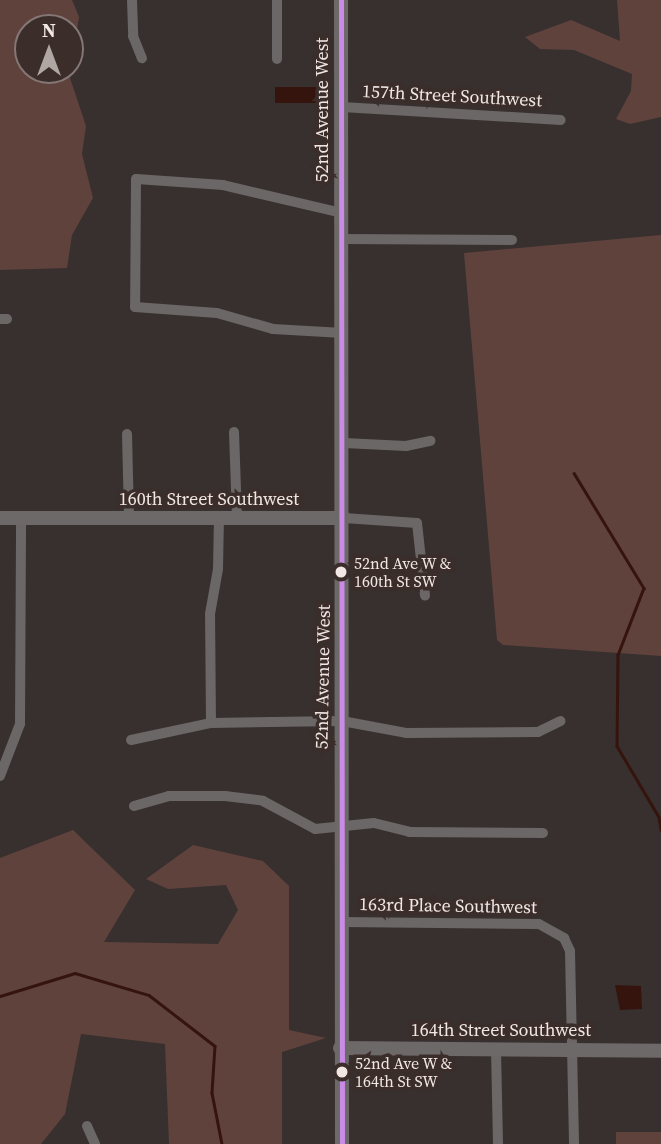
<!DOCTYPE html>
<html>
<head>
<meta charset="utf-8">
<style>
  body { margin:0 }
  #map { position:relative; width:661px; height:1144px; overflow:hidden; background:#37302e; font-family:"Source Serif 4",serif }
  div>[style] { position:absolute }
  .green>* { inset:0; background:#60423c; transform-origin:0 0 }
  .water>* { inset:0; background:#36140e; transform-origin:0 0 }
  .stream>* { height:2.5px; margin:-1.25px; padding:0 1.25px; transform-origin:1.25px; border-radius:1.25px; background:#36140e }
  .street>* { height:10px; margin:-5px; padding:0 5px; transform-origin:5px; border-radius:5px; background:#6a6766 }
  .secondary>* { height:14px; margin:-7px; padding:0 7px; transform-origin:7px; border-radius:7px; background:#6d6969 }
  .bus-1>* { height:5px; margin:-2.5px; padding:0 2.5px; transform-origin:2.5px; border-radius:2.5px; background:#ca8be6 }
  .dots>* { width:19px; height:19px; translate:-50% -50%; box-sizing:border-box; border:4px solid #3b2d2a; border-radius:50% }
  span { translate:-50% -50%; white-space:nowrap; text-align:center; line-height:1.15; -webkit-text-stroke:7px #3b2d2a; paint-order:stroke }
  .bus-label { font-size:16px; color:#f1e7e5 }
  .left { translate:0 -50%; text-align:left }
  .street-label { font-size:18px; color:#f1e7e5 }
  .north { position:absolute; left:14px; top:14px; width:70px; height:70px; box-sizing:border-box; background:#3b2d2a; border:2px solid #847775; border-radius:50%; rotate:0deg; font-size:19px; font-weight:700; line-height:28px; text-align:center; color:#f1e7e5 }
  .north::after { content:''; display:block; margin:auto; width:24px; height:32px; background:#b0a7a5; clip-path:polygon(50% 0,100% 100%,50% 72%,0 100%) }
</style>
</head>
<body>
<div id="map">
  <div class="green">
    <div style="clip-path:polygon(evenodd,0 0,72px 0,79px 17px,70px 78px,86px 126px,82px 154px,93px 198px,72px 235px,67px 268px,0 270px,0 0,28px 28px,70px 28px,70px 70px,28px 70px,28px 28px)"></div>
    <div style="clip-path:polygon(617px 0,661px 0,661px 117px,630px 124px,616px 119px,631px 91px,632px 74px,574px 50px,540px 49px,525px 37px,571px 20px,620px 41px)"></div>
    <div style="clip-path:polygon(661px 235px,661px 656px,503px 645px,497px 640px,464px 253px)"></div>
    <div style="clip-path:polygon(73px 830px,135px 890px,104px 942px,218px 944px,238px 910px,226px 885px,168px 889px,146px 879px,193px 845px,263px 861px,289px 886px,289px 1030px,326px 1038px,282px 1052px,282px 1144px,169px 1144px,165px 1044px,81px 1034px,65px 1114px,41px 1144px,0 1144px,0 858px)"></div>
    <div style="left:616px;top:1132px;width:45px;height:12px"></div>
  </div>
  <div class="water">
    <div style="left:316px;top:87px;width:16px;height:41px;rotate:90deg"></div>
    <div style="clip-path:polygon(615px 985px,641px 986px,642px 1009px,620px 1010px)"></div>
  </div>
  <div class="stream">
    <div style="left:574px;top:473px;width:135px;rotate:58.7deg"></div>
    <div style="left:644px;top:588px;width:72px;rotate:111.2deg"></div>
    <div style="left:618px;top:655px;width:91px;rotate:90.6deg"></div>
    <div style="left:617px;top:746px;width:82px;rotate:59.4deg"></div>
    <div style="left:659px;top:817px;width:13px;rotate:81deg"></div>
    <div style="left:0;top:996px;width:78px;rotate:-17deg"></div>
    <div style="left:75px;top:973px;width:77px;rotate:16.6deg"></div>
    <div style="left:149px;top:995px;width:83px;rotate:37.7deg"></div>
    <div style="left:215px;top:1046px;width:47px;rotate:93.7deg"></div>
    <div style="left:212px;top:1093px;width:52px;rotate:78.9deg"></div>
  </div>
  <div class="street">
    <div style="left:132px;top:0;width:36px;rotate:88deg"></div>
    <div style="left:133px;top:36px;width:24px;rotate:68deg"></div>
    <div style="left:277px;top:0;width:59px;rotate:90deg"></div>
    <div style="left:342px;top:107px;width:219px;rotate:3.4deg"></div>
    <div style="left:342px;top:213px;width:122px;rotate:-166.8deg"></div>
    <div style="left:223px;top:185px;width:87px;rotate:-176.1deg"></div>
    <div style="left:136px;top:179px;width:128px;rotate:90.4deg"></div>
    <div style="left:135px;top:307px;width:82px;rotate:4.2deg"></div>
    <div style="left:217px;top:313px;width:58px;rotate:15.9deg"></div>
    <div style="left:273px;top:329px;width:70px;rotate:3.3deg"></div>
    <div style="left:342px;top:239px;width:170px;rotate:0.3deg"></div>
    <div style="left:0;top:319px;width:7px"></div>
    <div style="left:234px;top:432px;width:86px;rotate:88deg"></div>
    <div style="left:127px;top:434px;width:84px;rotate:88.6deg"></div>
    <div style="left:344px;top:443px;width:62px;rotate:2.8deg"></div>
    <div style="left:406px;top:446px;width:25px;rotate:-12deg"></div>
    <div style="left:344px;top:518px;width:73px;rotate:3.9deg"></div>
    <div style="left:417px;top:523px;width:73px;rotate:83.7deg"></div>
    <div style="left:211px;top:723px;width:109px;rotate:-90.5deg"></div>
    <div style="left:210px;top:614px;width:46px;rotate:-79.9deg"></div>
    <div style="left:218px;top:569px;width:51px;rotate:-88.9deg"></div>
    <div style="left:131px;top:740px;width:82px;rotate:-12deg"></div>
    <div style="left:211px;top:723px;width:131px;rotate:-0.9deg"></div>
    <div style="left:342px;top:721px;width:65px;rotate:10.6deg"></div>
    <div style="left:406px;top:733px;width:132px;rotate:-0.4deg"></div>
    <div style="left:538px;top:732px;width:25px;rotate:-26deg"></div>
    <div style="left:0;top:776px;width:56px;rotate:-69deg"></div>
    <div style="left:20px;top:724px;width:206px;rotate:-89.7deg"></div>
    <div style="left:134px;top:806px;width:36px;rotate:-16deg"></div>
    <div style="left:169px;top:796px;width:56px"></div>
    <div style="left:225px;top:796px;width:38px;rotate:7deg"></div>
    <div style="left:263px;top:801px;width:59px;rotate:28.3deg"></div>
    <div style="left:315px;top:829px;width:59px;rotate:-5.8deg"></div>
    <div style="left:374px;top:823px;width:36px;rotate:14deg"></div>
    <div style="left:409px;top:832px;width:134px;rotate:0.4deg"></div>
    <div style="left:341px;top:922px;width:198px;rotate:0.6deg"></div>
    <div style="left:539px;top:924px;width:29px;rotate:29deg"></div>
    <div style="left:564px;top:938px;width:14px;rotate:65deg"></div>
    <div style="left:570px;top:951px;width:193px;rotate:88.8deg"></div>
    <div style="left:496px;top:1049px;width:95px;rotate:88.8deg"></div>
    <div style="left:87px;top:1126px;width:20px;rotate:66deg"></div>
  </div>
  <div class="secondary">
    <div style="left:341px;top:0;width:1144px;rotate:89.95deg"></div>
    <div style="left:0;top:518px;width:344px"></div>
    <div style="left:340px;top:1048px;width:321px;rotate:0.5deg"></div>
  </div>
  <div class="bus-1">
    <div style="left:341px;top:0;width:1144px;rotate:89.95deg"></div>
  </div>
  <div class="dots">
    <div style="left:341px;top:572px;background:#f1e7e5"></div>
    <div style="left:342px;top:1072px;background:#f1e7e5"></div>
  </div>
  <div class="bus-label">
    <span class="left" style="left:354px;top:572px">52nd Ave W &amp;<br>160th St SW</span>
    <span class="left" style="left:355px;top:1072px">52nd Ave W &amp;<br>164th St SW</span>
  </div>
  <div class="street-label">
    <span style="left:452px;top:96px;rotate:3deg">157th Street Southwest</span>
    <span style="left:322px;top:110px;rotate:-90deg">52nd Avenue West</span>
    <span style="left:209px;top:499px">160th Street Southwest</span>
    <span style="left:323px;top:677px;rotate:-89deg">52nd Avenue West</span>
    <span style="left:448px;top:906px;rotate:1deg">163rd Place Southwest</span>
    <span style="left:501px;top:1030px">164th Street Southwest</span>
  </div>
  <div class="north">N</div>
</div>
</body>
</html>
